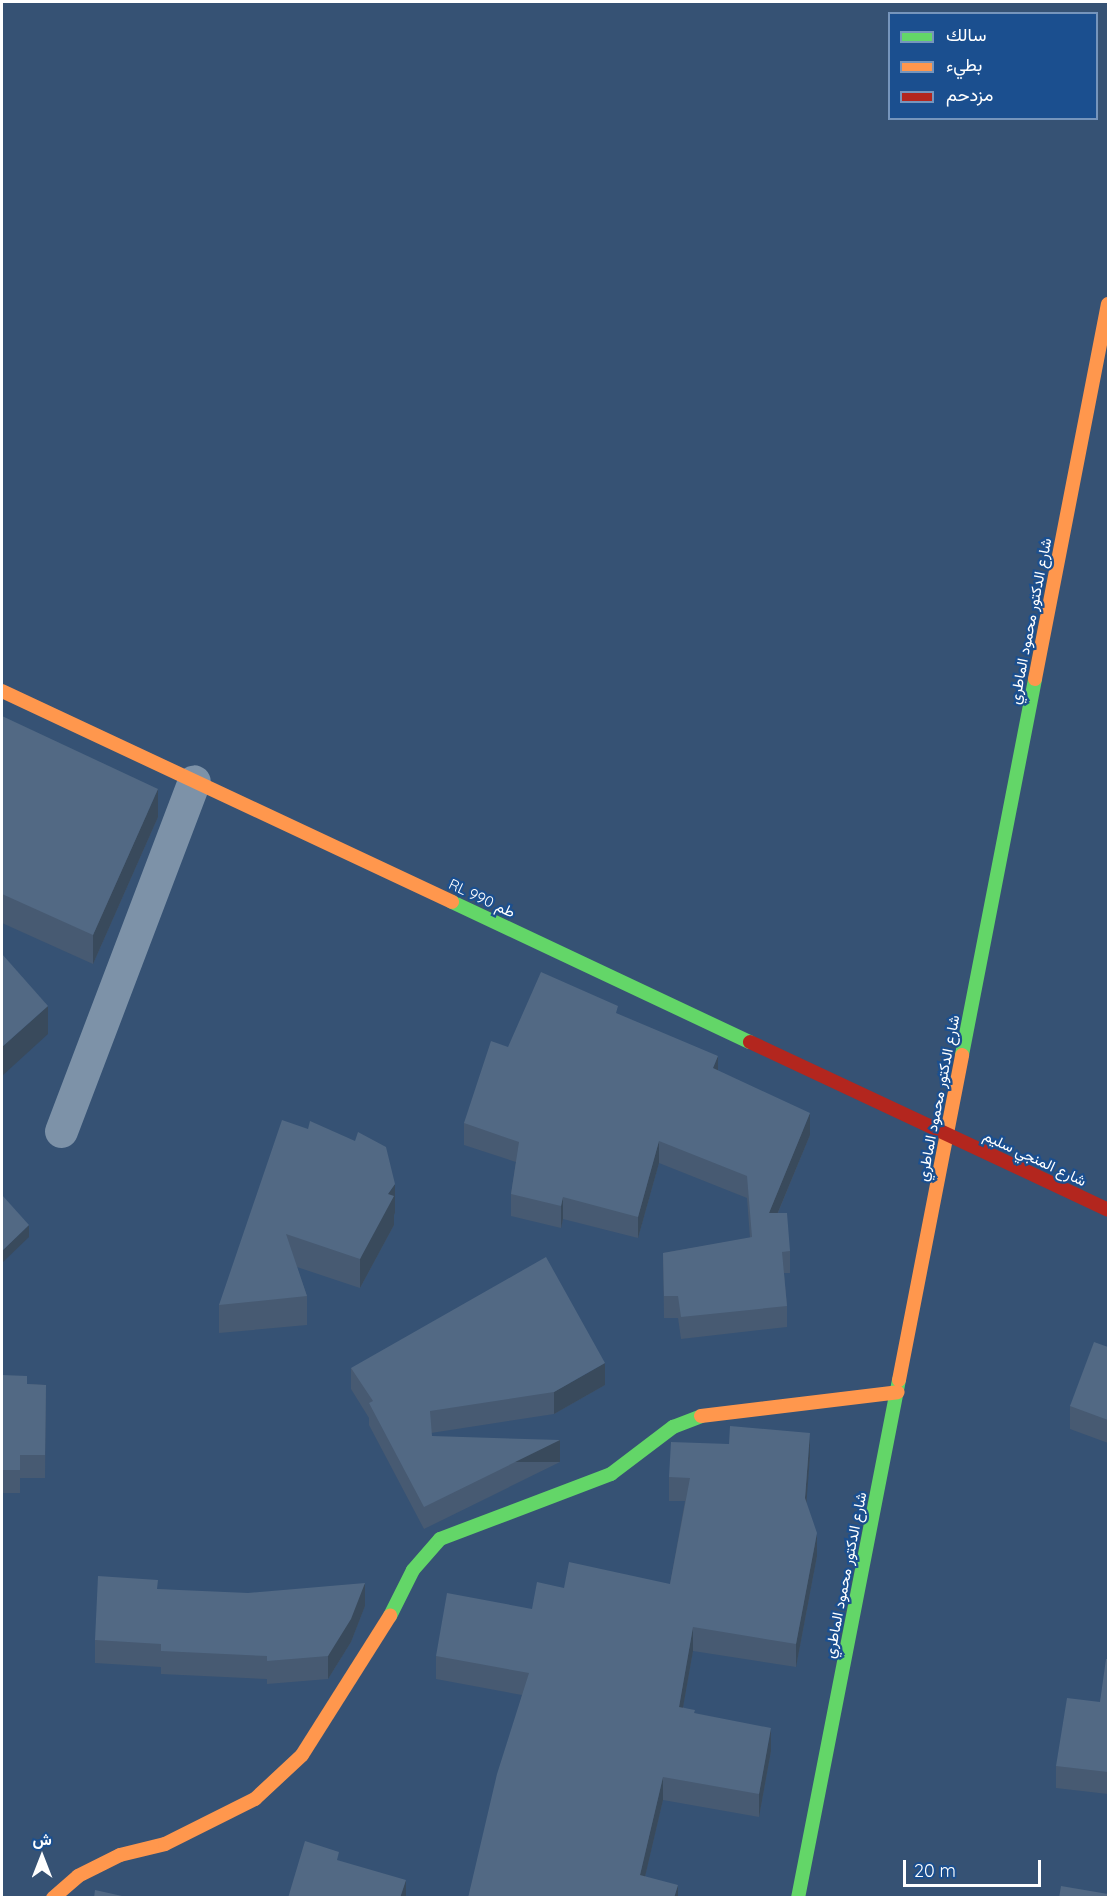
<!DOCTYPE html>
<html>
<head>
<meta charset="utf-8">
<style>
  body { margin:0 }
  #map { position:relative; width:1110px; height:1899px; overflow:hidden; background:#365274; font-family:Quicksand,Vazirmatn,sans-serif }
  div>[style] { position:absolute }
  .street>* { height:33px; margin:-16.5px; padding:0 16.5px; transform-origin:16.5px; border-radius:16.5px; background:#7d92a8 }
  .fast>* { height:14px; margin:-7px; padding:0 7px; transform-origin:7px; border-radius:7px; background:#63d668 }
  .slow>* { height:14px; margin:-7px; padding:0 7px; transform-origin:7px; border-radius:7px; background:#ff974d }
  .jam>* { height:14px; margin:-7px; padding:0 7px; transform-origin:7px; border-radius:7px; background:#b3261e }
  .wall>* { inset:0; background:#475a72 }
  .shaded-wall>* { inset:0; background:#394a5c; transform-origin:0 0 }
  .building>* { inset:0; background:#526984 }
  span { translate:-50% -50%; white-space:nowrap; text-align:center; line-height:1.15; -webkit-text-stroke:4.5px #1b4f8f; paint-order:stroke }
  .street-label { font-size:15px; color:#fff }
  .frame { position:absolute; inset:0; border:3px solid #fff; pointer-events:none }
  .legend { position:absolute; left:888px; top:12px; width:210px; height:108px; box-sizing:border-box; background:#1b4f8f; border:2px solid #7695bc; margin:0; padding:8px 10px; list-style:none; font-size:18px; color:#fff }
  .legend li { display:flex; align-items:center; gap:12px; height:30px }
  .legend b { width:30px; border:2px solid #7695bc }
  .north { position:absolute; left:12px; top:1827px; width:60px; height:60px; -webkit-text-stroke:4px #1b4f8f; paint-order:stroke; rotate:0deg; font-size:16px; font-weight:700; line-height:24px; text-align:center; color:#fff }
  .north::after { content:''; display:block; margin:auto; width:21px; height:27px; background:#fff; clip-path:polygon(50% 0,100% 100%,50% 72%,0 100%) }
  .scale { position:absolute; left:903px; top:1860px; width:138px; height:27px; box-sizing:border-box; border:3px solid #fff; border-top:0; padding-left:8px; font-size:18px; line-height:21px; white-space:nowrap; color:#fff; -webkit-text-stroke:4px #1b4f8f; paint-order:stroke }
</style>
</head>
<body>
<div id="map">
  <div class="street">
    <div style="left:61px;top:1131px;width:374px;rotate:-69.2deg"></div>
  </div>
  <div class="fast">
    <div style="left:452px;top:902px;width:329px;rotate:25.2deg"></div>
    <div style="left:962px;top:1055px;width:383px;rotate:-79deg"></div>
    <div style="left:390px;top:1616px;width:51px;rotate:-63.4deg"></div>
    <div style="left:413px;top:1570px;width:41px;rotate:-48.9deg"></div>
    <div style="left:440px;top:1539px;width:183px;rotate:-20.8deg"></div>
    <div style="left:611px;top:1474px;width:78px;rotate:-37.2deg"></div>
    <div style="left:673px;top:1427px;width:30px;rotate:-21deg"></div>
    <div style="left:798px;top:1898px;width:528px;rotate:-78.97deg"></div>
  </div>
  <div class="slow">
    <div style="left:1035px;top:679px;width:382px;rotate:-79deg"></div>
    <div style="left:2px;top:691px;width:497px;rotate:25.1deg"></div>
    <div style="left:899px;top:1380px;width:331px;rotate:-79deg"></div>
    <div style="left:701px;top:1416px;width:198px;rotate:-6.9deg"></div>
    <div style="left:53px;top:1898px;width:33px;rotate:-41deg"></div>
    <div style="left:78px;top:1876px;width:47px;rotate:-26.6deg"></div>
    <div style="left:120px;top:1855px;width:46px;rotate:-13.7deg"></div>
    <div style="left:165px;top:1844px;width:101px;rotate:-26.6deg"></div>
    <div style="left:255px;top:1799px;width:64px;rotate:-43.1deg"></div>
    <div style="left:302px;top:1755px;width:165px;rotate:-57.7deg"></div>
  </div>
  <div class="jam">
    <div style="left:750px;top:1042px;width:395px;rotate:25.1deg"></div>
  </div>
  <div class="wall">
    <div style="clip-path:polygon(2px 716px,158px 817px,93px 964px,2px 923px)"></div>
    <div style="clip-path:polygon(618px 1014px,718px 1071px,810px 1135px,778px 1213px,790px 1251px,790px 1273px,784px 1273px,787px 1306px,787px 1327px,681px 1339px,678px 1318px,664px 1318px,663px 1253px,750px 1238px,747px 1198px,659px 1163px,638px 1238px,563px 1219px,561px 1228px,511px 1216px,511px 1194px,516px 1162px,464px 1145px,464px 1123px,508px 1047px)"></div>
    <div style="clip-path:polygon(308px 1129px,395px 1213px,394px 1215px,394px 1225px,360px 1288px,297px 1267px,307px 1296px,307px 1325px,219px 1333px,219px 1305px)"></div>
    <div style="clip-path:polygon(1108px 1347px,1108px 1443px,1070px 1429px,1070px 1406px)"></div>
    <div style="clip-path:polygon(351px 1368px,605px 1385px,554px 1414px,431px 1433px,432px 1436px,560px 1462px,424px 1529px,369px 1425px,369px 1418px,351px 1389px)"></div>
    <div style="clip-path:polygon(2px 1375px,27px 1384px,46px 1385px,45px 1478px,20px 1478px,20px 1493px,2px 1493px)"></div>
    <div style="clip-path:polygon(810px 1456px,806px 1502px,817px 1556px,796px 1667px,693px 1651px,683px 1707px,771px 1751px,759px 1817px,663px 1800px,645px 1876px,678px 1898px,468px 1898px,522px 1695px,436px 1679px,436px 1656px,532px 1609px,564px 1588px,670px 1584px,685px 1501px,669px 1501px,669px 1477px)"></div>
    <div style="clip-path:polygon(158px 1589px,365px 1606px,351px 1642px,328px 1679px,267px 1684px,267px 1679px,161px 1674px,161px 1667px,95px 1663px,95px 1640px)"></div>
    <div style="clip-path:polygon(1108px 1659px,1108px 1794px,1056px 1788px,1056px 1766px,1100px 1702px)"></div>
  </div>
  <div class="shaded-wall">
    <div style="clip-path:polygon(158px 789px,158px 817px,93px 964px,93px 935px)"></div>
    <div style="clip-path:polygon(48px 1006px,48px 1034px,2px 1076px,2px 1047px)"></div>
    <div style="clip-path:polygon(718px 1056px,718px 1078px,713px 1068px)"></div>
    <div style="clip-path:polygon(810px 1113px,810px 1135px,769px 1234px,769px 1213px)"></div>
    <div style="clip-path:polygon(659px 1141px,659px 1163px,638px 1238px,638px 1217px)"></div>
    <div style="clip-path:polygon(395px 1184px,395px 1213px,394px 1215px,394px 1225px,360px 1288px,360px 1259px,388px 1194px)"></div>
    <div style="clip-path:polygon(563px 1197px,563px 1219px,561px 1228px,561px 1206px)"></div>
    <div style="clip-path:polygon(29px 1225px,29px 1237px,2px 1263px,2px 1251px)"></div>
    <div style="clip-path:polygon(605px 1363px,605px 1385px,554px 1414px,554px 1392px)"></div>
    <div style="clip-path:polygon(810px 1433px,810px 1456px,805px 1521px,805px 1498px)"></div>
    <div style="left:560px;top:1440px;width:22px;height:152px;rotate:90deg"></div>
    <div style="clip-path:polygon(817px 1533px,817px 1556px,796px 1667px,796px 1644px)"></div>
    <div style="clip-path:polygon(365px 1583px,365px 1606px,351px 1642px,328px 1679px,328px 1656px)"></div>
    <div style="clip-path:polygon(693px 1627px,693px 1651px,679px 1730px,679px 1707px)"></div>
    <div style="clip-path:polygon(771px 1728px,771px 1751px,759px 1817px,759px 1794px)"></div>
    <div style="clip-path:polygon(663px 1777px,663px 1800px,640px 1898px,640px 1875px)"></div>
    <div style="clip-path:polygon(406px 1880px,406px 1898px,400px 1898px)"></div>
    <div style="clip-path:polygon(678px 1885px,678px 1898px,674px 1898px)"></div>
  </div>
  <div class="building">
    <div style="clip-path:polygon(2px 716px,158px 789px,93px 935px,2px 894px)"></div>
    <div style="clip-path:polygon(2px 954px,48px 1006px,2px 1047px)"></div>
    <div style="clip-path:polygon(541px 972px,618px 1006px,616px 1013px,718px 1056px,713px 1068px,810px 1113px,769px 1213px,787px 1213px,790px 1251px,782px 1252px,787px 1306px,681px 1317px,678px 1296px,664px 1296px,663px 1253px,752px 1237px,747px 1176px,659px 1141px,638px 1217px,563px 1197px,561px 1206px,511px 1194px,519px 1142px,464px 1123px,491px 1041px,508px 1047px)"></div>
    <div style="clip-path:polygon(282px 1120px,308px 1129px,310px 1121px,355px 1141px,358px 1132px,386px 1147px,395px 1184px,388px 1194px,394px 1196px,360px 1259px,286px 1234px,307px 1296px,219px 1305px)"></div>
    <div style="clip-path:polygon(2px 1195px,29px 1225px,2px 1251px)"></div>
    <div style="clip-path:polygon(546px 1257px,605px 1363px,554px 1392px,430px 1411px,432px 1436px,560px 1440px,424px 1507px,369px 1403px,373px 1401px,351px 1368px)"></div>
    <div style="clip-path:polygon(1094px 1342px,1108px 1347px,1108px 1420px,1070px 1406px)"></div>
    <div style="clip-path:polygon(2px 1375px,27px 1376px,27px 1384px,46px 1385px,45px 1455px,20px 1455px,20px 1470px,2px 1470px)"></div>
    <div style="clip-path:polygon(730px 1426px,810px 1433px,805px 1498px,817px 1533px,796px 1644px,693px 1627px,679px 1707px,695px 1710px,694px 1713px,771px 1728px,759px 1794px,663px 1777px,640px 1875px,678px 1885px,674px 1898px,468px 1898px,497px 1774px,529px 1673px,436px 1656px,447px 1593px,532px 1609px,537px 1582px,564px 1588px,569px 1562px,670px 1584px,690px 1478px,669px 1477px,671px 1442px,729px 1444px)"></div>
    <div style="clip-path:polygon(98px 1576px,158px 1580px,157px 1589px,248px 1593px,365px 1583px,351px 1619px,328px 1656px,267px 1661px,267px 1656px,161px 1651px,161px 1644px,95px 1640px)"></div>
    <div style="clip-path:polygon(1106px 1659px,1108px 1659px,1108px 1772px,1056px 1766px,1067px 1698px,1100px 1702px)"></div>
    <div style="clip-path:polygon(305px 1841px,339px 1852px,337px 1860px,406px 1880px,400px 1898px,288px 1898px)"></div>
    <div style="clip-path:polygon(1061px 1886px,1108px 1894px,1108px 1898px,1059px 1898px)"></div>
    <div style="clip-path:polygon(95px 1890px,131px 1898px,94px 1898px)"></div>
  </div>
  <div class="street-label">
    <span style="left:1030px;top:621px;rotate:-79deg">شارع الدكتور محمود الماطري</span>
    <span style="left:482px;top:898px;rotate:25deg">RL طم 990</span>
    <span style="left:938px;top:1098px;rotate:-79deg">شارع الدكتور محمود الماطري</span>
    <span style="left:1035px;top:1158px;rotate:25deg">شارع المنجي سليم</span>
    <span style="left:845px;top:1575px;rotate:-79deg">شارع الدكتور محمود الماطري</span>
  </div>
  <div class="frame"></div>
  <ul class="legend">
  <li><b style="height:8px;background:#63d668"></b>سالك</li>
  <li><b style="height:8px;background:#ff974d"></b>بطيء</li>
  <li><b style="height:8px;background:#b3261e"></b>مزدحم</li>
  </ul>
  <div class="north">ش</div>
  <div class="scale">20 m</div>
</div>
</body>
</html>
